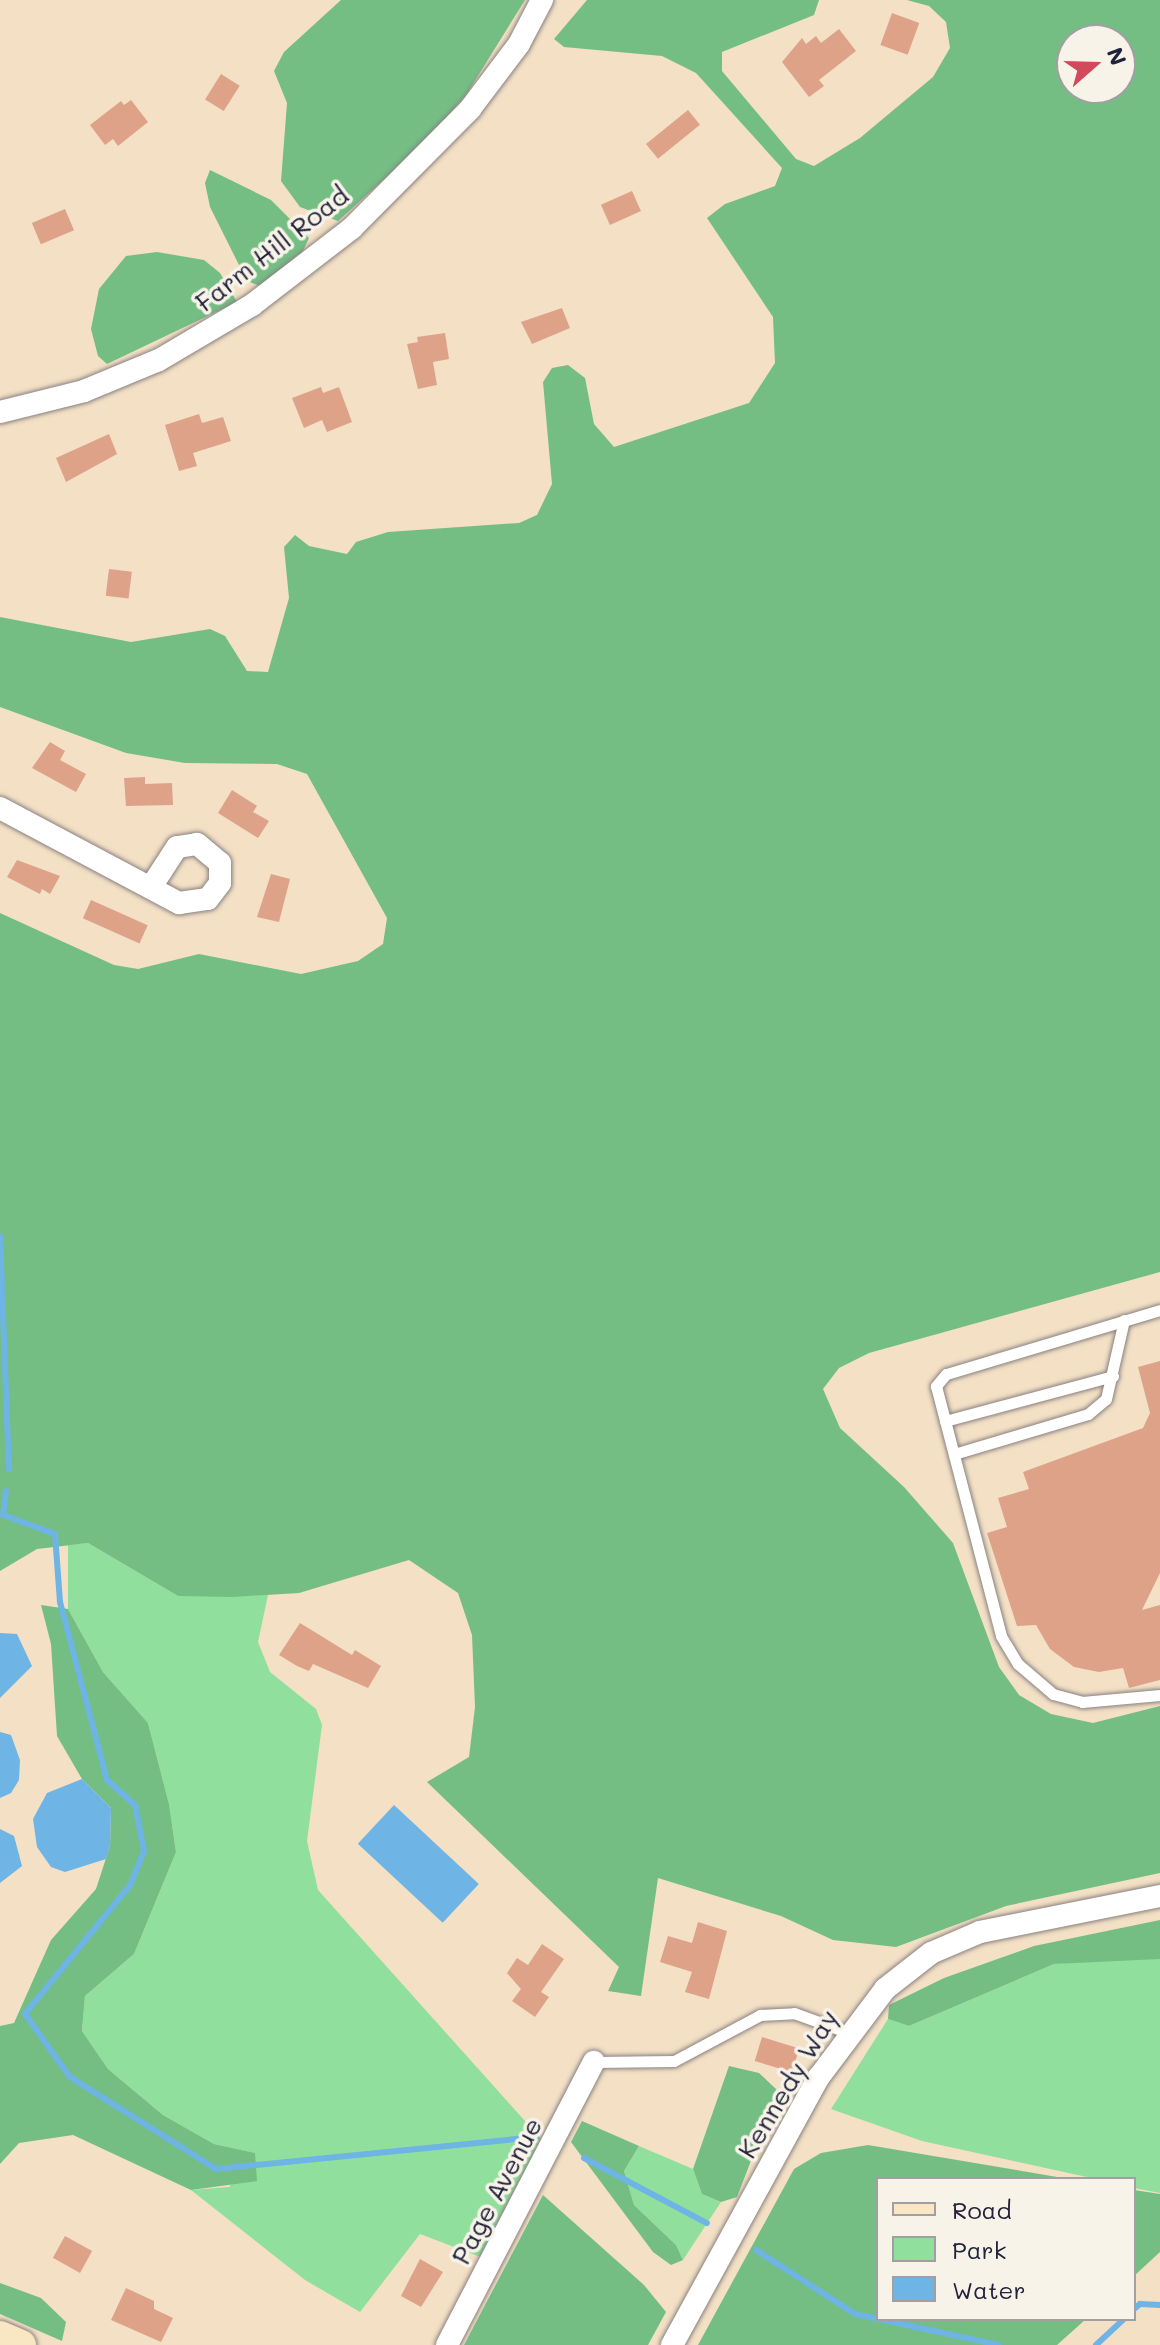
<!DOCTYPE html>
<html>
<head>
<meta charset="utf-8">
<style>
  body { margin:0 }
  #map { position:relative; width:1160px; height:2345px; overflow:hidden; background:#f3e0c5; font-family:Mali,sans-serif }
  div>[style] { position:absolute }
  .green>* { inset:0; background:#91df9d }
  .forest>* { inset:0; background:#74be84 }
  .water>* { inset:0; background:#6eb4e5; transform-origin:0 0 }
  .stream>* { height:6px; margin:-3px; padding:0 3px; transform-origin:3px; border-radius:3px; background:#6eb4e5 }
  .building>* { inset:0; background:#dea289; transform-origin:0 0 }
  .roads { filter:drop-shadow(0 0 2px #8a8180) drop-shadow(0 0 2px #8a8180) }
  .lane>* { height:11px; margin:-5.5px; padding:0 5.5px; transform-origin:5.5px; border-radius:5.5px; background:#fff }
  .street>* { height:22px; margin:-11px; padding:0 11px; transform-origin:11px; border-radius:11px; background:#fff }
  .secondary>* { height:30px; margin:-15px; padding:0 15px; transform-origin:15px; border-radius:15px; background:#f9e7c3 }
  span { translate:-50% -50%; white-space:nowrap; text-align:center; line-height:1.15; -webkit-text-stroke:7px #f7f3e8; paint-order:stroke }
  .street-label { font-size:26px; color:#22223b }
  .legend { position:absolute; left:876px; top:2177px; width:260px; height:144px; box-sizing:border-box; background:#f7f3e8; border:2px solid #a29fa3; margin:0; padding:10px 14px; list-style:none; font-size:24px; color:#22223b }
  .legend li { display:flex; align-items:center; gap:16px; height:40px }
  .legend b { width:40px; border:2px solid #a29fa3 }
  .north { position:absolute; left:1056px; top:24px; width:80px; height:80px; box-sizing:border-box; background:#f7f3e8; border:2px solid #a29fa3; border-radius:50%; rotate:70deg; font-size:22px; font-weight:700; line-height:32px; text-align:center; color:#22223b }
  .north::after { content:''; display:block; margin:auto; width:28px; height:36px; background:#d1495b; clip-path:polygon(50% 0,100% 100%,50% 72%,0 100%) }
</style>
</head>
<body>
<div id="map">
  <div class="green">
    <div style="clip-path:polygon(88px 1543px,178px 1596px,268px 1595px,258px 1642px,270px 1672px,316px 1709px,322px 1725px,307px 1841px,318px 1890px,542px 2140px,483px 2258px,420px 2234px,360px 2312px,305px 2280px,191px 2190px,229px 2187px,254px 2153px,214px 2144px,163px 2115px,108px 2069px,82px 2031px,85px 1996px,134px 1954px,176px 1852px,169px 1804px,148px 1723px,103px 1672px,68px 1609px,68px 1545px)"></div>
    <div style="clip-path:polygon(1114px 1958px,1160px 1959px,1160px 2193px,1134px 2188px,1134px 2179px,1096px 2179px,922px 2141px,831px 2109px,888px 2019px,909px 2026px,1054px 1964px)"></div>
    <div style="clip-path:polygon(639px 2146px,693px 2169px,702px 2194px,721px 2202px,683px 2260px,676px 2245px,634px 2205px,624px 2171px)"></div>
  </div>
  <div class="forest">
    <div style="clip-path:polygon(341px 0,525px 0,466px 95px,425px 142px,338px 221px,300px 207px,281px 181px,287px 103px,274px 71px,284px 52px)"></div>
    <div style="clip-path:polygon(evenodd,587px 0,819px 0,814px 15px,722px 52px,722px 71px,796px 159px,814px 166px,860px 138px,933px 77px,950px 48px,946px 22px,929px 6px,907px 0,1160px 0,1160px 1272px,869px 1353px,839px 1368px,823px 1389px,840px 1428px,904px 1487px,953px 1543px,999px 1667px,1019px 1695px,1051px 1714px,1093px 1723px,1160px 1706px,1160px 1873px,1006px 1906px,896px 1947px,833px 1940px,781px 1916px,658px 1878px,641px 1996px,608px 1991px,619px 1967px,427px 1782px,469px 1757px,475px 1707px,472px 1635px,458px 1593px,409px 1560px,299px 1593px,232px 1597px,178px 1596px,88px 1543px,37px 1549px,0 1571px,0 913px,114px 965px,138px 969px,199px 954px,301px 974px,358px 961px,383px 944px,387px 918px,307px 774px,277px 764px,185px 763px,126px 753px,0 707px,0 617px,131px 642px,210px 629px,225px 636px,247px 671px,268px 672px,289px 598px,284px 547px,295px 535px,309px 546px,347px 554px,356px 542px,388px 532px,519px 523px,537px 515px,552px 484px,543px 382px,552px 368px,568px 365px,585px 378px,594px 424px,614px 447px,749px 403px,775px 363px,773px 317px,707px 218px,725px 204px,775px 186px,782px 168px,696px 73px,662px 56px,564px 47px,554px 39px,587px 0,1072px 40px,1120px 40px,1120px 88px,1072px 88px,1072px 40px)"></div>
    <div style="clip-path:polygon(210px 170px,271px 200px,309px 238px,303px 251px,260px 286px,247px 281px,210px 207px,205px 183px)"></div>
    <div style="clip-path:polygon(157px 252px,204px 260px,220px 273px,237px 302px,107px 364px,98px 356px,91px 329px,99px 289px,126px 256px)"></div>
    <div style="clip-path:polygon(41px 1605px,68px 1609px,103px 1672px,148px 1723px,169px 1804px,176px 1852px,134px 1954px,85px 1996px,82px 2031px,108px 2069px,163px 2115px,214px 2144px,255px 2153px,257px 2181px,191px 2190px,73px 2135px,19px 2143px,0 2164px,0 2026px,14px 2023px,51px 1940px,96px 1889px,110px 1846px,111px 1808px,82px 1779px,57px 1736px,51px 1644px)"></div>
    <div style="clip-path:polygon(1160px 1920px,1160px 1959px,1054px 1964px,909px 2026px,888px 2019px,889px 2005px,944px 1978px,1034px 1946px)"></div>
    <div style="clip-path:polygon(729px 2066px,759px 2073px,777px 2090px,780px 2110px,754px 2153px,737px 2197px,721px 2202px,702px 2194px,693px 2169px)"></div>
    <div style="clip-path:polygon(582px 2121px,639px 2146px,624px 2171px,634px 2205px,676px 2245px,683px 2260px,671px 2265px,653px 2252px,571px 2142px)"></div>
    <div style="clip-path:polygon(868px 2145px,1069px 2179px,878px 2179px,878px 2319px,1086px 2319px,1057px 2345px,698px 2345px,794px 2169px,821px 2153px)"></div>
    <div style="clip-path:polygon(1134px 2190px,1160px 2194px,1160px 2252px,1134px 2276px)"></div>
    <div style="clip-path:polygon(543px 2195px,644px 2285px,666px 2312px,648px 2345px,464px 2345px)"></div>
    <div style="clip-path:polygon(0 2283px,41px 2298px,66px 2322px,62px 2341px,0 2314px)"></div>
  </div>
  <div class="water">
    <div style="clip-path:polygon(0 1633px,17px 1634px,32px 1666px,0 1698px)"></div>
    <div style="clip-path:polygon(0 1732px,11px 1735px,20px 1760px,19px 1780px,11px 1793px,0 1798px)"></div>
    <div style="clip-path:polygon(82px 1779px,111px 1808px,110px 1846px,106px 1859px,65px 1872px,51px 1867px,37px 1847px,33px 1819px,47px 1793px)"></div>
    <div style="left:394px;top:1805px;width:116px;height:53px;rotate:43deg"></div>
    <div style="clip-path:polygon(0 1829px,14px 1836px,22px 1866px,0 1883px)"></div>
  </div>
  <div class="stream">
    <div style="left:0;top:1236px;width:233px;rotate:87.8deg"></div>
    <div style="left:6px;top:1491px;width:24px;rotate:97deg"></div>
    <div style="left:3px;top:1515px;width:55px;rotate:20.1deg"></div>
    <div style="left:55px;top:1534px;width:68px;rotate:85.8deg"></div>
    <div style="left:60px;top:1602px;width:184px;rotate:75.2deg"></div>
    <div style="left:107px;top:1780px;width:38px;rotate:42deg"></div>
    <div style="left:135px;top:1805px;width:47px;rotate:78.9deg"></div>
    <div style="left:144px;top:1851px;width:35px;rotate:112deg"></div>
    <div style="left:131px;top:1884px;width:168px;rotate:129.2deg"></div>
    <div style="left:25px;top:2014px;width:77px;rotate:54.5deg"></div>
    <div style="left:70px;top:2077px;width:173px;rotate:32.2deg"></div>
    <div style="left:216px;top:2169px;width:322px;rotate:-5.7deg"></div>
    <div style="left:584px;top:2158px;width:139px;rotate:27.9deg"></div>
    <div style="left:756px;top:2250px;width:118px;rotate:32.9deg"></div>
    <div style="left:855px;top:2314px;width:147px;rotate:12.1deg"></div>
    <div style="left:1134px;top:2309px;width:8px;rotate:-40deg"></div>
    <div style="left:1140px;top:2304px;width:20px;rotate:3deg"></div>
    <div style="left:1096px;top:2345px;width:38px;rotate:-43deg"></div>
  </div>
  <div class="building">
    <div style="left:892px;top:13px;width:29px;height:34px;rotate:20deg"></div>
    <div style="clip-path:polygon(839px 29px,856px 51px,819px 80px,824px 86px,809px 97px,782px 62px,802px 38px,806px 44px,816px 36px,821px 43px)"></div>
    <div style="left:221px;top:74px;width:22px;height:30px;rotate:32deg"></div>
    <div style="clip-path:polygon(131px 100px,148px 122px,118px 146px,113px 139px,105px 145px,90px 125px,121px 101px,124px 105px)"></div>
    <div style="left:688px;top:110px;width:19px;height:54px;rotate:51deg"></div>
    <div style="left:632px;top:191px;width:22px;height:34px;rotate:66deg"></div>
    <div style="left:65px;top:209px;width:23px;height:36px;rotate:67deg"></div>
    <div style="clip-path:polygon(562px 308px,570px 328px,532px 344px,521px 322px)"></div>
    <div style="clip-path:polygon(445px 333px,449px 359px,433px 362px,437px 385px,418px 389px,407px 344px,418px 342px,417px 337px)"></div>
    <div style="clip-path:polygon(321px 387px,323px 393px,339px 387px,352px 422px,327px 432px,322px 420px,304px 428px,292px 398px)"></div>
    <div style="clip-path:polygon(199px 414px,202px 423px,223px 417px,231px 441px,193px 453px,197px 466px,179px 471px,165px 425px)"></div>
    <div style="clip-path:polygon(109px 434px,117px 454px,66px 482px,56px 458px)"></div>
    <div style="left:109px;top:569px;width:23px;height:27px;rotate:7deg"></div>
    <div style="clip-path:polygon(50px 742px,65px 751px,60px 760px,86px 774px,76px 792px,32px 768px)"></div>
    <div style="clip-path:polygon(145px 777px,145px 784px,172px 783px,173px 805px,126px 806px,124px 778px)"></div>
    <div style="clip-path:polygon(232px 790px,257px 806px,253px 812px,269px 821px,258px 838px,218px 813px)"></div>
    <div style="clip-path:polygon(17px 860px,60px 876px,50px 894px,42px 889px,40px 894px,7px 877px)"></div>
    <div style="clip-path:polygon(271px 874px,290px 879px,279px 922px,257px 917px)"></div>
    <div style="left:91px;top:900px;width:62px;height:20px;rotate:24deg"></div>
    <div style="clip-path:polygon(1160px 1361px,1160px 1573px,1142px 1610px,1160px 1605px,1160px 1680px,1129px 1688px,1123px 1668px,1099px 1672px,1074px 1667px,1050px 1649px,1036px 1625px,1017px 1626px,987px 1533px,1007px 1527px,998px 1498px,1029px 1489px,1023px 1472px,1143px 1428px,1150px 1413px,1138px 1367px)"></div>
    <div style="clip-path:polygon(300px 1623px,352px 1655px,355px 1650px,381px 1666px,368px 1688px,313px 1664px,309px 1671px,297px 1666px,279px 1655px)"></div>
    <div style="clip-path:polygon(698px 1922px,727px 1931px,709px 1999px,685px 1992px,692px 1972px,660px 1962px,668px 1936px,692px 1943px)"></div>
    <div style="clip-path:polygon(542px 1944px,564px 1959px,541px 1992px,549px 1997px,535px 2017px,512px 2001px,521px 1989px,507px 1973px,517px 1958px,528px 1965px)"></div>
    <div style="left:762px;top:2037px;width:39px;height:25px;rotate:17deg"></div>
    <div style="left:65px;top:2236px;width:31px;height:25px;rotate:29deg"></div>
    <div style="clip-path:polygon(420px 2259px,443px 2272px,421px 2307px,401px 2296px)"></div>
    <div style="clip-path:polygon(126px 2288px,154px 2301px,154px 2309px,173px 2318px,161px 2342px,111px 2320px)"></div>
  </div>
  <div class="roads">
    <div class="lane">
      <div style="left:1160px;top:1310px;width:223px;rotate:163.3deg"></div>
      <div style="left:946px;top:1374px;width:16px;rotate:130deg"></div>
      <div style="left:936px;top:1386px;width:258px;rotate:75.4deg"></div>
      <div style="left:1001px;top:1636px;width:33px;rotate:59deg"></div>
      <div style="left:1018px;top:1664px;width:46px;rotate:40.6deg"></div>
      <div style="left:1053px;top:1694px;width:30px;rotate:15deg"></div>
      <div style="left:1082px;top:1702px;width:78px;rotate:-5.1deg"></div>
      <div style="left:945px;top:1421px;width:174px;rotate:-15deg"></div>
      <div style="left:954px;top:1454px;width:140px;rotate:-16.6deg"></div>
      <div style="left:1088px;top:1414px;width:23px;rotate:-40deg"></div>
      <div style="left:1106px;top:1399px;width:81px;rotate:-77.2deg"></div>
      <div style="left:594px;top:2062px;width:80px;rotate:-0.7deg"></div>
      <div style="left:674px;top:2061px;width:98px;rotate:-28.1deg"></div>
      <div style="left:760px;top:2015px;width:34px;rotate:-3deg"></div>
      <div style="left:794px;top:2013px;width:59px;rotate:20deg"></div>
    </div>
    <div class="street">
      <div style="left:0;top:412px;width:87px;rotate:-14deg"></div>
      <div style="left:84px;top:391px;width:81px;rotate:-22.5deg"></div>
      <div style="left:159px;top:360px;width:108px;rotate:-30.6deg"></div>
      <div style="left:252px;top:305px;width:126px;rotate:-37.6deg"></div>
      <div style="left:352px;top:228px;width:168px;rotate:-45.2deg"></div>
      <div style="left:470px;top:109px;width:81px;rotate:-53deg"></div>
      <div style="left:519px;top:44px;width:50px;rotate:-62.4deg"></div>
      <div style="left:0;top:808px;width:203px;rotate:28deg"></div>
      <div style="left:179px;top:903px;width:29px;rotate:-8deg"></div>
      <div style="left:208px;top:899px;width:20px;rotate:-53deg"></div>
      <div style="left:220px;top:883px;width:20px;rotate:-90deg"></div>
      <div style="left:220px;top:863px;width:30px;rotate:-140deg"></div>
      <div style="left:197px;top:844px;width:20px;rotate:171deg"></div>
      <div style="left:177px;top:847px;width:48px;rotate:123deg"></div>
      <div style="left:447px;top:2345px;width:319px;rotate:-62.6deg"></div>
      <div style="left:672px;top:2345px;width:306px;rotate:-61.3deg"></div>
      <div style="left:819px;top:2077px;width:110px;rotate:-53.1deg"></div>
      <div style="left:885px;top:1989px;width:58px;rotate:-38deg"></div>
      <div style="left:931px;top:1953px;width:53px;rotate:-23.2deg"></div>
      <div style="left:980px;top:1932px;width:184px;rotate:-11.3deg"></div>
    </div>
    <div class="secondary">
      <div style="left:0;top:2336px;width:23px;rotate:23deg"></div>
    </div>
  </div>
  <div class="street-label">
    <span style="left:272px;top:249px;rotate:-38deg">Farm Hill Road</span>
    <span style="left:788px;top:2084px;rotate:-59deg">Kennedy Way</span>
    <span style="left:497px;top:2191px;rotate:-62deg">Page Avenue</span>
  </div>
  <ul class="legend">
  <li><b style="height:10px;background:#f9e7c3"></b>Road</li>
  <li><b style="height:22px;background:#91df9d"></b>Park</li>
  <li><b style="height:22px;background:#6eb4e5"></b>Water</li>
  </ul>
  <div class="north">N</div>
</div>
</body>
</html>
